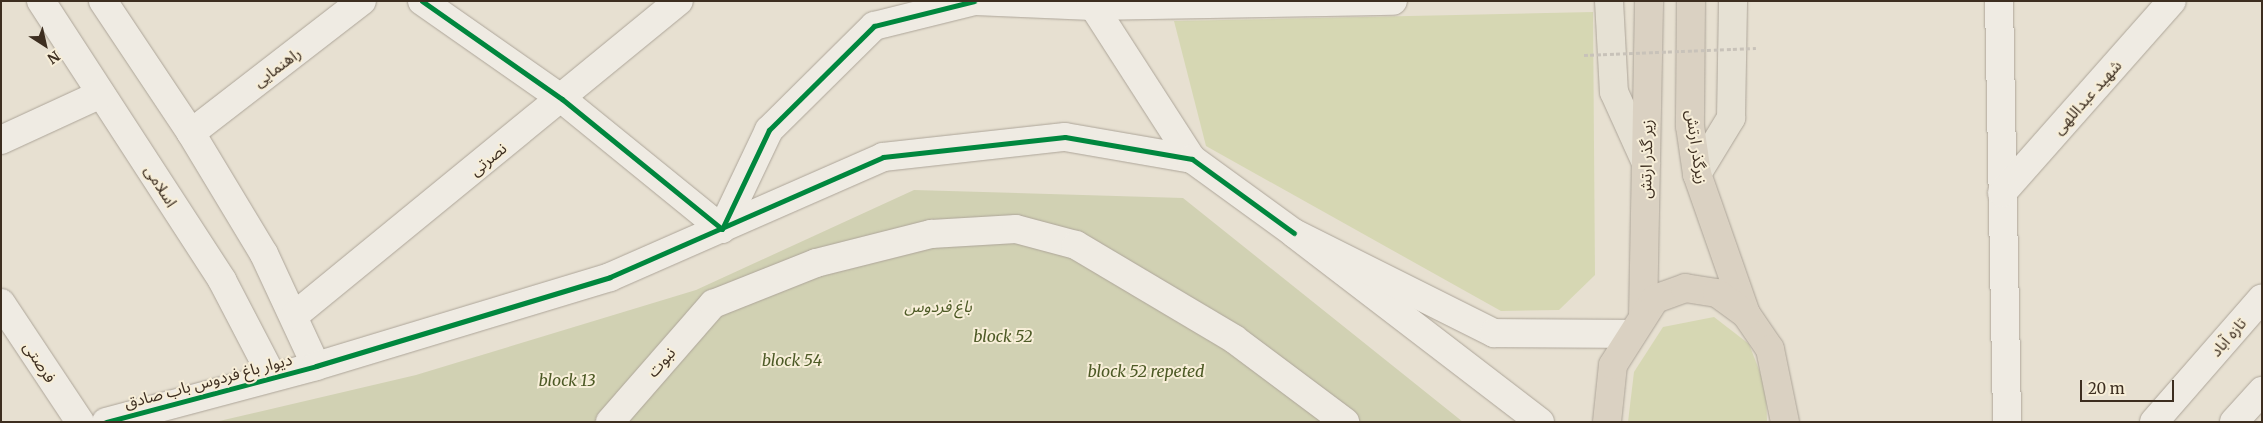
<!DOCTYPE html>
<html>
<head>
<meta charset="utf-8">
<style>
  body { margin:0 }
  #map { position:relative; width:2263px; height:423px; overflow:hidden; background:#e7e0d1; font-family:Merriweather,"Noto Sans Arabic",serif }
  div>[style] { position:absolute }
  .green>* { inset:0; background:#d6d7b3 }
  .cemetery>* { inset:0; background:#d1d1b3 }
  .roads { filter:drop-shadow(0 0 1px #ada599) drop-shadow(0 0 1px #ada599) }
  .minor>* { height:28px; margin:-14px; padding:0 14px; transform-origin:14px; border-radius:14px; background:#efebe3 }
  .major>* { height:28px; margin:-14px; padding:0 14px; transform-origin:14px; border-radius:14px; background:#e6e1d4 }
  .highway>* { height:28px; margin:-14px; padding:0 14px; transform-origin:14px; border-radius:14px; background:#dad1c2 }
  .path-bridge>* { height:3px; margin-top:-1.5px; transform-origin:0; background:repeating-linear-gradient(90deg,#c8c2b9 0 4px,transparent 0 6.5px) }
  .cycleway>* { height:5px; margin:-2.5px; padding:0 2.5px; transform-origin:2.5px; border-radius:2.5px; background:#00873e }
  span { translate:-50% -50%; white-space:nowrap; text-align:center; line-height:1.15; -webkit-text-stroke:4px #f7eed8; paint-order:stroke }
  .street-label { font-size:16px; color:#3d2e20 }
  .park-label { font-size:16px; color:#4d5a26; font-style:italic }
  .frame { position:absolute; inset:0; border:2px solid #3d2e20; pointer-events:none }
  .north { position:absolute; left:20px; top:20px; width:50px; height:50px; -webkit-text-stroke:4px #f7eed8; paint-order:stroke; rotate:145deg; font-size:14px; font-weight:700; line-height:20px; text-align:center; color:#3d2e20 }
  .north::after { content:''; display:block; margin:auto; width:18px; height:22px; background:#3d2e20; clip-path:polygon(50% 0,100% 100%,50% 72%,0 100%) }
  .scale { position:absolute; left:2080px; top:380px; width:94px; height:22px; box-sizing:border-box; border:2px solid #3d2e20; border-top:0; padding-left:6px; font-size:15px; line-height:18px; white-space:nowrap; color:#3d2e20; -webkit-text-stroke:4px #f7eed8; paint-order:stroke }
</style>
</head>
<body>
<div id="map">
  <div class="green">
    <div style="clip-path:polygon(1593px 12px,1595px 275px,1559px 310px,1501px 311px,1206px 146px,1174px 21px)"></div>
    <div style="clip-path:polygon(1714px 317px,1749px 344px,1766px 388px,1767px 422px,1628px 422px,1634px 372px,1663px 327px)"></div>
  </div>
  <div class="cemetery">
    <div style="clip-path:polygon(914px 190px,1183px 198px,1463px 422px,215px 422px,416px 375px,696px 290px)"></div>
  </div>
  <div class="roads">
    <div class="minor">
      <div style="left:41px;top:1px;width:333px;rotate:57deg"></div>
      <div style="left:222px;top:280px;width:108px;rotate:62.5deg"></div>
      <div style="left:103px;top:1px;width:159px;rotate:56.3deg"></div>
      <div style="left:191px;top:133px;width:141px;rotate:58.9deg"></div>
      <div style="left:264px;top:254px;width:123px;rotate:65.1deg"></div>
      <div style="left:422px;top:1px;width:171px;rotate:35deg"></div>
      <div style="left:562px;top:99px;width:206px;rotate:39.1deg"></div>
      <div style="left:722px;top:229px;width:110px;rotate:-64.6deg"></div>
      <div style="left:769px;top:130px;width:148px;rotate:-44.7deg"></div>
      <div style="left:874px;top:26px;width:103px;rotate:-14deg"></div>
      <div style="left:975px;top:1px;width:117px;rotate:2.4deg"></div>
      <div style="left:1092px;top:6px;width:301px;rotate:-1deg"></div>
      <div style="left:1090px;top:1px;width:188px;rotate:57.2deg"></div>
      <div style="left:1999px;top:1px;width:421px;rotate:88.9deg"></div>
      <div style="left:191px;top:133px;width:216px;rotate:-37.7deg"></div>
      <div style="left:1px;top:140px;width:110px;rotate:-24.7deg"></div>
      <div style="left:2002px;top:193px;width:256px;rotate:-48.5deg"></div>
      <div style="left:1px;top:303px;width:143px;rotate:56.4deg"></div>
      <div style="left:295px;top:315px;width:496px;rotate:-39.3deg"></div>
      <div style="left:106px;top:422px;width:217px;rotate:-14.9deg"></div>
      <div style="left:316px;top:366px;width:307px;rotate:-16.8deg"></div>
      <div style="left:610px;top:277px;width:298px;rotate:-23.7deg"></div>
      <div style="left:883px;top:157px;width:183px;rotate:-6.3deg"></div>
      <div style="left:1065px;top:137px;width:129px;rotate:9.8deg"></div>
      <div style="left:1192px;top:159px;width:126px;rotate:36deg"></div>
      <div style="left:610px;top:422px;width:157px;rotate:-48.9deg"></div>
      <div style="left:713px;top:304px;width:111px;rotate:-21.7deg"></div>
      <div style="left:816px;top:263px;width:119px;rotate:-14.2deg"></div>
      <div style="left:931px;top:234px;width:85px;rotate:-3.4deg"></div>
      <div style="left:1016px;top:229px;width:62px;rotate:14.9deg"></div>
      <div style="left:1076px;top:245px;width:184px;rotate:30.7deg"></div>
      <div style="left:1234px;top:339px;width:139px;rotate:36.8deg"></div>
      <div style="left:1540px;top:422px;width:310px;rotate:-142.5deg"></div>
      <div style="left:1294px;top:233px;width:224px;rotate:26.6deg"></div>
      <div style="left:1494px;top:333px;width:138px;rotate:0.4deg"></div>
      <div style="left:2154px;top:422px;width:164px;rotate:-48.9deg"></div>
      <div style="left:2234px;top:422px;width:42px;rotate:-47.9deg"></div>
    </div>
    <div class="major">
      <div style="left:1609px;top:1px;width:91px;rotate:86.9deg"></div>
      <div style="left:1614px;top:92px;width:78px;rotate:65.7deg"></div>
      <div style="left:1697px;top:174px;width:66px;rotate:-58.7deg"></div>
      <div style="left:1731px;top:118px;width:117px;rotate:-89deg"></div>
    </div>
    <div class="highway">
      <div style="left:1691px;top:1px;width:125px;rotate:90.5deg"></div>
      <div style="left:1690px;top:126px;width:49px;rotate:81.7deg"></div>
      <div style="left:1697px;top:174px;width:148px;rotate:70.7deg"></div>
      <div style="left:1746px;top:314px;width:42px;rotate:55.6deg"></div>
      <div style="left:1770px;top:349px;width:75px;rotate:78.4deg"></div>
      <div style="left:1643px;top:317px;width:316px;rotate:-88.9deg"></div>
      <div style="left:1607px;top:422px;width:57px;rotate:-84deg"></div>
      <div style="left:1613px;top:365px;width:78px;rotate:-57.5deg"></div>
      <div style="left:1655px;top:299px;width:32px;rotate:-20deg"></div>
      <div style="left:1685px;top:288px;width:32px;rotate:9deg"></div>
      <div style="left:1717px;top:293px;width:36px;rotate:36deg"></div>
    </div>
  </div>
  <div class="path-bridge">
    <div style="left:1584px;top:55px;width:172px;rotate:-2.3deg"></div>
  </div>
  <div class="cycleway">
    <div style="left:422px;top:1px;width:171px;rotate:35deg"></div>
    <div style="left:562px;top:99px;width:206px;rotate:39.1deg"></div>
    <div style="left:722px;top:229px;width:110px;rotate:-64.6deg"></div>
    <div style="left:769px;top:130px;width:148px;rotate:-44.7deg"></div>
    <div style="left:874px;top:26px;width:103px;rotate:-14deg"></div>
    <div style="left:106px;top:422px;width:217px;rotate:-14.9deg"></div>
    <div style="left:316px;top:366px;width:307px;rotate:-16.8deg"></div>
    <div style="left:610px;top:277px;width:298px;rotate:-23.7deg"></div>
    <div style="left:883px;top:157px;width:183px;rotate:-6.3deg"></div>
    <div style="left:1065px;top:137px;width:129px;rotate:9.8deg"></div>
    <div style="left:1192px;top:159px;width:126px;rotate:36deg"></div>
  </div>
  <div class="street-label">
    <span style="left:277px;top:67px;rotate:-37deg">راهنمایی</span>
    <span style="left:2087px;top:97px;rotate:-48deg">شهید عبداللهی</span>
    <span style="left:1697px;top:147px;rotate:82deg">زیرگذر ارتش</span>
    <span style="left:488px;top:159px;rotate:-39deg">نصرتی</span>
    <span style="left:1646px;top:159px;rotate:-89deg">زیر گذر ارتش</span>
    <span style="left:161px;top:186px;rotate:57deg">اسلامی</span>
    <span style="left:2228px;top:337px;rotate:-49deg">تازه آباد</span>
    <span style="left:40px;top:362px;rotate:57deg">فرصتی</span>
    <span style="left:661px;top:362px;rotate:-49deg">نبوت</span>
    <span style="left:208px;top:381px;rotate:-15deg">دیوار باغ فردوس باب صادق</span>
  </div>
  <div class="park-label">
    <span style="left:938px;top:306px">باغ فردوس</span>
    <span style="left:1003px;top:336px">block 52</span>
    <span style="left:792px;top:360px">block 54</span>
    <span style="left:1146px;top:371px">block 52 repeted</span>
    <span style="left:567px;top:380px">block 13</span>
  </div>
  <div class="frame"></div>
  <div class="north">N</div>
  <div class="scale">20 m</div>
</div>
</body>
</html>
